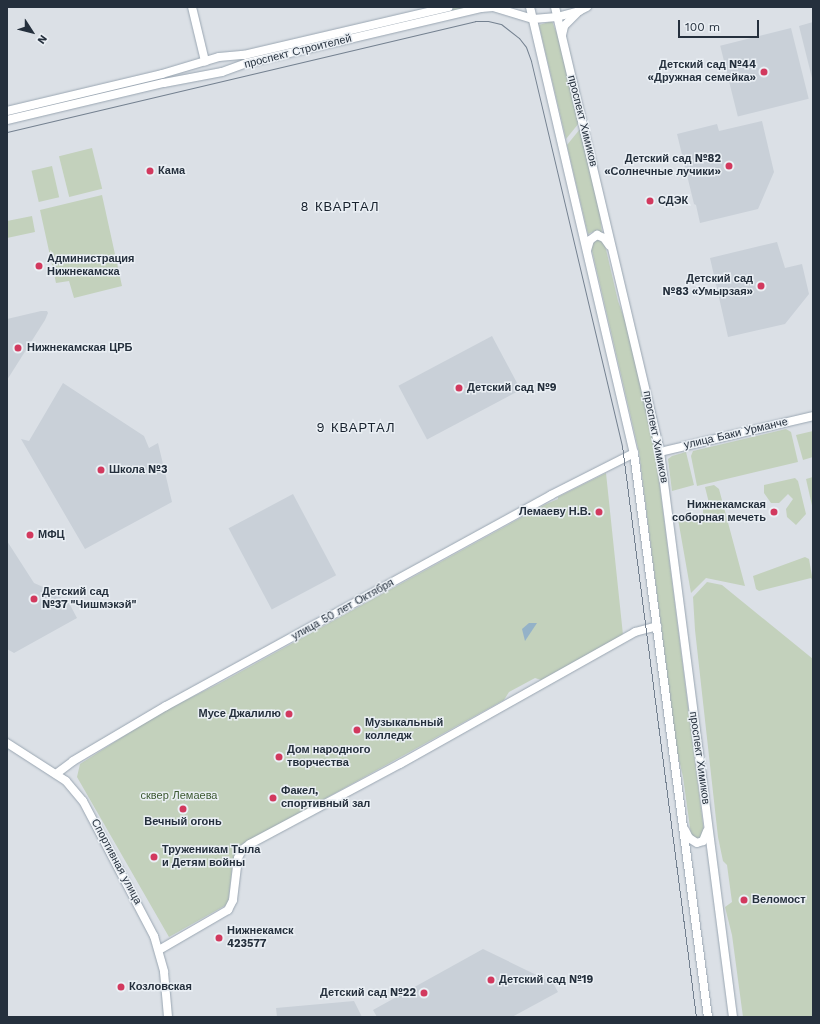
<!DOCTYPE html>
<html>
<head>
<meta charset="utf-8">
<style>
  body { margin:0 }
  #map { position:relative; width:820px; height:1024px; overflow:hidden; background:#dbe0e6; font-family:"Work Sans",sans-serif }
  div>[style] { position:absolute }
  .built>* { inset:0; background:#c9d0d8; transform-origin:0 0 }
  .green>* { inset:0; background:#c3d1bc; transform-origin:0 0 }
  .water>* { inset:0; background:#94b2c8 }
  .roads { filter:drop-shadow(0 0 1px #9aa6b2) drop-shadow(0 0 1px #9aa6b2) }
  .secondary>* { height:8px; margin:-4px; padding:0 4px; transform-origin:4px; border-radius:4px; background:#fff }
  .primary>* { height:8px; margin:-4px; padding:0 4px; transform-origin:4px; border-radius:4px; background:#fff }
  .tram>* { height:1px; margin:-0.5px; padding:0 0.5px; transform-origin:0.5px; border-radius:0.5px; background:#748190 }
  .dots>* { width:11px; height:11px; translate:-50% -50%; box-sizing:border-box; border:2px solid #eaeff4; border-radius:50% }
  span { translate:-50% -50%; white-space:nowrap; text-align:center; line-height:1.15; -webkit-text-stroke:3px #eaeff4; paint-order:stroke }
  .street-label { font-size:11px; color:#25303d }
  .poi-label { font-size:11px; color:#25303d; font-weight:700 }
  .right { translate:-100% -50%; text-align:right }
  .left { translate:0 -50%; text-align:left }
  .park-label { font-size:11px; color:#3c5931 }
  .quarter-label { font-size:13px; color:#17212d; letter-spacing:1px }
  .frame { position:absolute; inset:0; border:8px solid #25303d; pointer-events:none }
  .north { position:absolute; left:12px; top:12px; width:40px; height:40px; -webkit-text-stroke:3px #eaeff4; paint-order:stroke; rotate:126deg; font-size:11px; font-weight:700; line-height:16px; text-align:center; color:#25303d }
  .north::after { content:''; display:block; margin:auto; width:14px; height:18px; background:#25303d; clip-path:polygon(50% 0,100% 100%,50% 72%,0 100%) }
  .scale { position:absolute; left:678px; top:20px; width:81px; height:18px; box-sizing:border-box; border:2px solid #25303d; border-top:0; padding-left:5px; font-size:12px; line-height:14px; white-space:nowrap; color:#25303d; -webkit-text-stroke:3px #eaeff4; paint-order:stroke }
</style>
</head>
<body>
<div id="map">
  <div class="built">
    <div style="clip-path:polygon(813px 22px,813px 82px,799px 26px)"></div>
    <div style="left:791px;top:28px;width:73px;height:73px;rotate:76deg"></div>
    <div style="clip-path:polygon(762px 121px,774px 172px,758px 209px,700px 223px,696px 205px,694px 204px,677px 134px,717px 124px,719px 131px)"></div>
    <div style="clip-path:polygon(777px 242px,785px 268px,802px 264px,809px 294px,785px 324px,728px 337px,710px 258px)"></div>
    <div style="clip-path:polygon(41px 311px,47px 311px,48px 313px,45px 320px,7px 380px,7px 319px)"></div>
    <div style="left:492px;top:336px;width:61px;height:106px;rotate:62deg"></div>
    <div style="clip-path:polygon(63px 383px,144px 436px,149px 448px,158px 443px,172px 502px,85px 549px,21px 439px,29px 441px)"></div>
    <div style="left:293px;top:494px;width:92px;height:73px;rotate:62deg"></div>
    <div style="clip-path:polygon(7px 541px,34px 583px,59px 594px,65px 605px,69px 603px,77px 618px,14px 653px,7px 649px)"></div>
    <div style="clip-path:polygon(483px 949px,553px 983px,558px 992px,512px 1017px,377px 1017px,373px 1010px)"></div>
    <div style="clip-path:polygon(354px 1001px,362px 1017px,277px 1017px,276px 1008px)"></div>
  </div>
  <div class="green">
    <div style="clip-path:polygon(459px 7px,469px 7px,240px 62px,240px 59px)"></div>
    <div style="clip-path:polygon(552px 21px,557px 34px,579px 123px,566px 139px,539px 25px)"></div>
    <div style="clip-path:polygon(580px 129px,599px 205px,602px 232px,595px 231px,588px 234px,567px 145px)"></div>
    <div style="left:92px;top:148px;width:42px;height:34px;rotate:76deg"></div>
    <div style="left:52px;top:166px;width:32px;height:21px;rotate:77deg"></div>
    <div style="clip-path:polygon(102px 195px,122px 286px,74px 298px,69px 281px,56px 283px,40px 210px)"></div>
    <div style="clip-path:polygon(32px 216px,35px 232px,7px 238px,7px 221px)"></div>
    <div style="clip-path:polygon(601px 239px,605px 245px,618px 301px,626px 323px,654px 441px,704px 832px,701px 838px,696px 839px,691px 835px,683px 777px,677px 751px,639px 452px,591px 246px,593px 240px)"></div>
    <div style="clip-path:polygon(786px 429px,791px 432px,798px 462px,697px 486px,691px 456px,693px 451px)"></div>
    <div style="clip-path:polygon(813px 431px,813px 457px,803px 460px,796px 435px)"></div>
    <div style="clip-path:polygon(686px 452px,694px 485px,672px 491px,668px 459px,672px 456px)"></div>
    <div style="clip-path:polygon(606px 473px,623px 635px,541px 680px,535px 678px,509px 692px,504px 700px,241px 845px,233px 859px,228px 904px,169px 937px,77px 777px,80px 764px,160px 713px,220px 683px,544px 505px,558px 499px,558px 497px)"></div>
    <div style="clip-path:polygon(813px 477px,813px 510px,806px 479px)"></div>
    <div style="clip-path:polygon(795px 478px,798px 481px,806px 514px,796px 525px,787px 517px,786px 509px,793px 499px,788px 494px,779px 503px,771px 503px,764px 493px,764px 485px)"></div>
    <div style="clip-path:polygon(714px 485px,719px 489px,745px 586px,706px 578px,691px 593px,678px 519px,703px 515px,703px 509px,710px 507px,705px 487px)"></div>
    <div style="clip-path:polygon(805px 557px,809px 559px,813px 582px,811px 578px,759px 591px,756px 589px,753px 576px)"></div>
    <div style="clip-path:polygon(707px 582px,722px 585px,813px 659px,813px 1017px,743px 1017px,732px 935px,725px 907px,732px 902px,727px 865px,723px 861px,718px 837px,695px 630px,693px 597px)"></div>
  </div>
  <div class="water">
    <div style="clip-path:polygon(529px 623px,537px 623px,525px 641px,522px 629px)"></div>
  </div>
  <div class="roads">
    <div class="secondary">
      <div style="left:192px;top:7px;width:56px;rotate:76.5deg"></div>
      <div style="left:557px;top:17px;width:23px;rotate:-15deg"></div>
      <div style="left:579px;top:11px;width:9px;rotate:-27deg"></div>
      <div style="left:562px;top:35px;width:9px;rotate:-77deg"></div>
      <div style="left:564px;top:26px;width:18px;rotate:-45deg"></div>
      <div style="left:7px;top:111px;width:159px;rotate:-13.4deg"></div>
      <div style="left:162px;top:74px;width:59px;rotate:-16.6deg"></div>
      <div style="left:219px;top:57px;width:25px;rotate:-5deg"></div>
      <div style="left:244px;top:55px;width:210px;rotate:-13.2deg"></div>
      <div style="left:7px;top:120px;width:161px;rotate:-13.3deg"></div>
      <div style="left:164px;top:83px;width:59px;rotate:-10.7deg"></div>
      <div style="left:222px;top:72px;width:27px;rotate:-20deg"></div>
      <div style="left:247px;top:63px;width:240px;rotate:-13.2deg"></div>
      <div style="left:481px;top:8px;width:12px;rotate:-5deg"></div>
      <div style="left:493px;top:7px;width:42px;rotate:16.7deg"></div>
      <div style="left:660px;top:452px;width:157px;rotate:-13.2deg"></div>
      <div style="left:7px;top:743px;width:70px;rotate:32.8deg"></div>
      <div style="left:66px;top:781px;width:26px;rotate:50deg"></div>
      <div style="left:83px;top:801px;width:153px;rotate:62.3deg"></div>
      <div style="left:154px;top:936px;width:37px;rotate:74deg"></div>
      <div style="left:164px;top:972px;width:45px;rotate:84.9deg"></div>
      <div style="left:56px;top:774px;width:21px;rotate:-37deg"></div>
      <div style="left:73px;top:761px;width:108px;rotate:-30.6deg"></div>
      <div style="left:166px;top:706px;width:439px;rotate:-28.7deg"></div>
      <div style="left:551px;top:495px;width:93px;rotate:-26.8deg"></div>
      <div style="left:159px;top:950px;width:80px;rotate:-30.1deg"></div>
      <div style="left:228px;top:910px;width:11px;rotate:-63deg"></div>
      <div style="left:233px;top:900px;width:42px;rotate:-83.2deg"></div>
      <div style="left:238px;top:858px;width:9px;rotate:-63deg"></div>
      <div style="left:242px;top:850px;width:10px;rotate:-37deg"></div>
      <div style="left:250px;top:844px;width:170px;rotate:-28.1deg"></div>
      <div style="left:400px;top:764px;width:270px;rotate:-29.3deg"></div>
      <div style="left:635px;top:632px;width:23px;rotate:-15deg"></div>
    </div>
    <div class="primary">
      <div style="left:530px;top:7px;width:458px;rotate:76.9deg"></div>
      <div style="left:634px;top:453px;width:569px;rotate:82.53deg"></div>
      <div style="left:555px;top:7px;width:457px;rotate:76.7deg"></div>
      <div style="left:660px;top:452px;width:570px;rotate:82.64deg"></div>
      <div style="left:533px;top:19px;width:24px;rotate:-5deg"></div>
      <div style="left:587px;top:250px;width:10px;rotate:-73deg"></div>
      <div style="left:590px;top:240px;width:9px;rotate:-36deg"></div>
      <div style="left:597px;top:235px;width:8px;rotate:23deg"></div>
      <div style="left:604px;top:238px;width:9px;rotate:54deg"></div>
      <div style="left:685px;top:830px;width:9px;rotate:63deg"></div>
      <div style="left:689px;top:838px;width:9px;rotate:32deg"></div>
      <div style="left:697px;top:843px;width:6px;rotate:-18deg"></div>
      <div style="left:703px;top:841px;width:11px;rotate:-68deg"></div>
    </div>
  </div>
  <div class="tram">
    <div style="left:7px;top:132px;width:481px;rotate:-13.3deg"></div>
    <div style="left:475px;top:21px;width:13px"></div>
    <div style="left:488px;top:21px;width:13px;rotate:13deg"></div>
    <div style="left:501px;top:24px;width:23px;rotate:38deg"></div>
    <div style="left:519px;top:38px;width:11px;rotate:52deg"></div>
    <div style="left:526px;top:47px;width:15px;rotate:70deg"></div>
    <div style="left:531px;top:61px;width:396px;rotate:76.7deg"></div>
    <div style="left:622px;top:446px;width:576px;rotate:82.62deg"></div>
  </div>
  <div class="dots">
    <div style="left:764px;top:72px;background:#d2395e"></div>
    <div style="left:729px;top:166px;background:#d2395e"></div>
    <div style="left:150px;top:171px;background:#d2395e"></div>
    <div style="left:650px;top:201px;background:#d2395e"></div>
    <div style="left:39px;top:266px;background:#d2395e"></div>
    <div style="left:761px;top:286px;background:#d2395e"></div>
    <div style="left:18px;top:348px;background:#d2395e"></div>
    <div style="left:459px;top:388px;background:#d2395e"></div>
    <div style="left:101px;top:470px;background:#d2395e"></div>
    <div style="left:599px;top:512px;background:#d2395e"></div>
    <div style="left:774px;top:512px;background:#d2395e"></div>
    <div style="left:30px;top:535px;background:#d2395e"></div>
    <div style="left:34px;top:599px;background:#d2395e"></div>
    <div style="left:289px;top:714px;background:#d2395e"></div>
    <div style="left:357px;top:730px;background:#d2395e"></div>
    <div style="left:279px;top:757px;background:#d2395e"></div>
    <div style="left:273px;top:798px;background:#d2395e"></div>
    <div style="left:183px;top:809px;background:#d2395e"></div>
    <div style="left:154px;top:857px;background:#d2395e"></div>
    <div style="left:744px;top:900px;background:#d2395e"></div>
    <div style="left:219px;top:938px;background:#d2395e"></div>
    <div style="left:491px;top:980px;background:#d2395e"></div>
    <div style="left:121px;top:987px;background:#d2395e"></div>
    <div style="left:424px;top:993px;background:#d2395e"></div>
  </div>
  <div class="street-label">
    <span style="left:298px;top:52px;rotate:-14deg">проспект Строителей</span>
    <span style="left:582px;top:121px;rotate:76deg">проспект Химиков</span>
    <span style="left:736px;top:434px;rotate:-13deg">улица Баки Урманче</span>
    <span style="left:655px;top:437px;rotate:79deg">проспект Химиков</span>
    <span style="left:343px;top:610px;rotate:-29deg">улица 50 лет Октября</span>
    <span style="left:699px;top:758px;rotate:82deg">проспект Химиков</span>
    <span style="left:116px;top:862px;rotate:62deg">Спортивная улица</span>
  </div>
  <div class="poi-label">
    <span class="right" style="left:756px;top:72px">Детский сад №44<br>«Дружная семейка»</span>
    <span class="right" style="left:721px;top:166px">Детский сад №82<br>«Солнечные лучики»</span>
    <span class="left" style="left:158px;top:171px">Кама</span>
    <span class="left" style="left:658px;top:201px">СДЭК</span>
    <span class="left" style="left:47px;top:266px">Администрация<br>Нижнекамска</span>
    <span class="right" style="left:753px;top:286px">Детский сад<br>№83 «Умырзая»</span>
    <span class="left" style="left:27px;top:348px">Нижнекамская ЦРБ</span>
    <span class="left" style="left:467px;top:388px">Детский сад №9</span>
    <span class="left" style="left:109px;top:470px">Школа №3</span>
    <span class="right" style="left:766px;top:512px">Нижнекамская<br>соборная мечеть</span>
    <span class="right" style="left:591px;top:512px">Лемаеву Н.В.</span>
    <span class="left" style="left:38px;top:535px">МФЦ</span>
    <span class="left" style="left:42px;top:599px">Детский сад<br>№37 "Чишмэкэй"</span>
    <span class="right" style="left:281px;top:714px">Мусе Джалилю</span>
    <span class="left" style="left:365px;top:730px">Музыкальный<br>колледж</span>
    <span class="left" style="left:287px;top:757px">Дом народного<br>творчества</span>
    <span class="left" style="left:281px;top:798px">Факел,<br>спортивный зал</span>
    <span style="left:183px;top:822px">Вечный огонь</span>
    <span class="left" style="left:162px;top:857px">Труженикам Тыла<br>и Детям войны</span>
    <span class="left" style="left:752px;top:900px">Веломост</span>
    <span class="left" style="left:227px;top:938px">Нижнекамск<br>423577</span>
    <span class="left" style="left:499px;top:980px">Детский сад №19</span>
    <span class="left" style="left:129px;top:987px">Козловская</span>
    <span class="right" style="left:416px;top:993px">Детский сад №22</span>
  </div>
  <div class="park-label">
    <span style="left:179px;top:796px">сквер Лемаева</span>
  </div>
  <div class="quarter-label">
    <span style="left:340px;top:207px">8 КВАРТАЛ</span>
    <span style="left:356px;top:428px">9 КВАРТАЛ</span>
  </div>
  <div class="frame"></div>
  <div class="north">N</div>
  <div class="scale">100 m</div>
</div>
</body>
</html>
